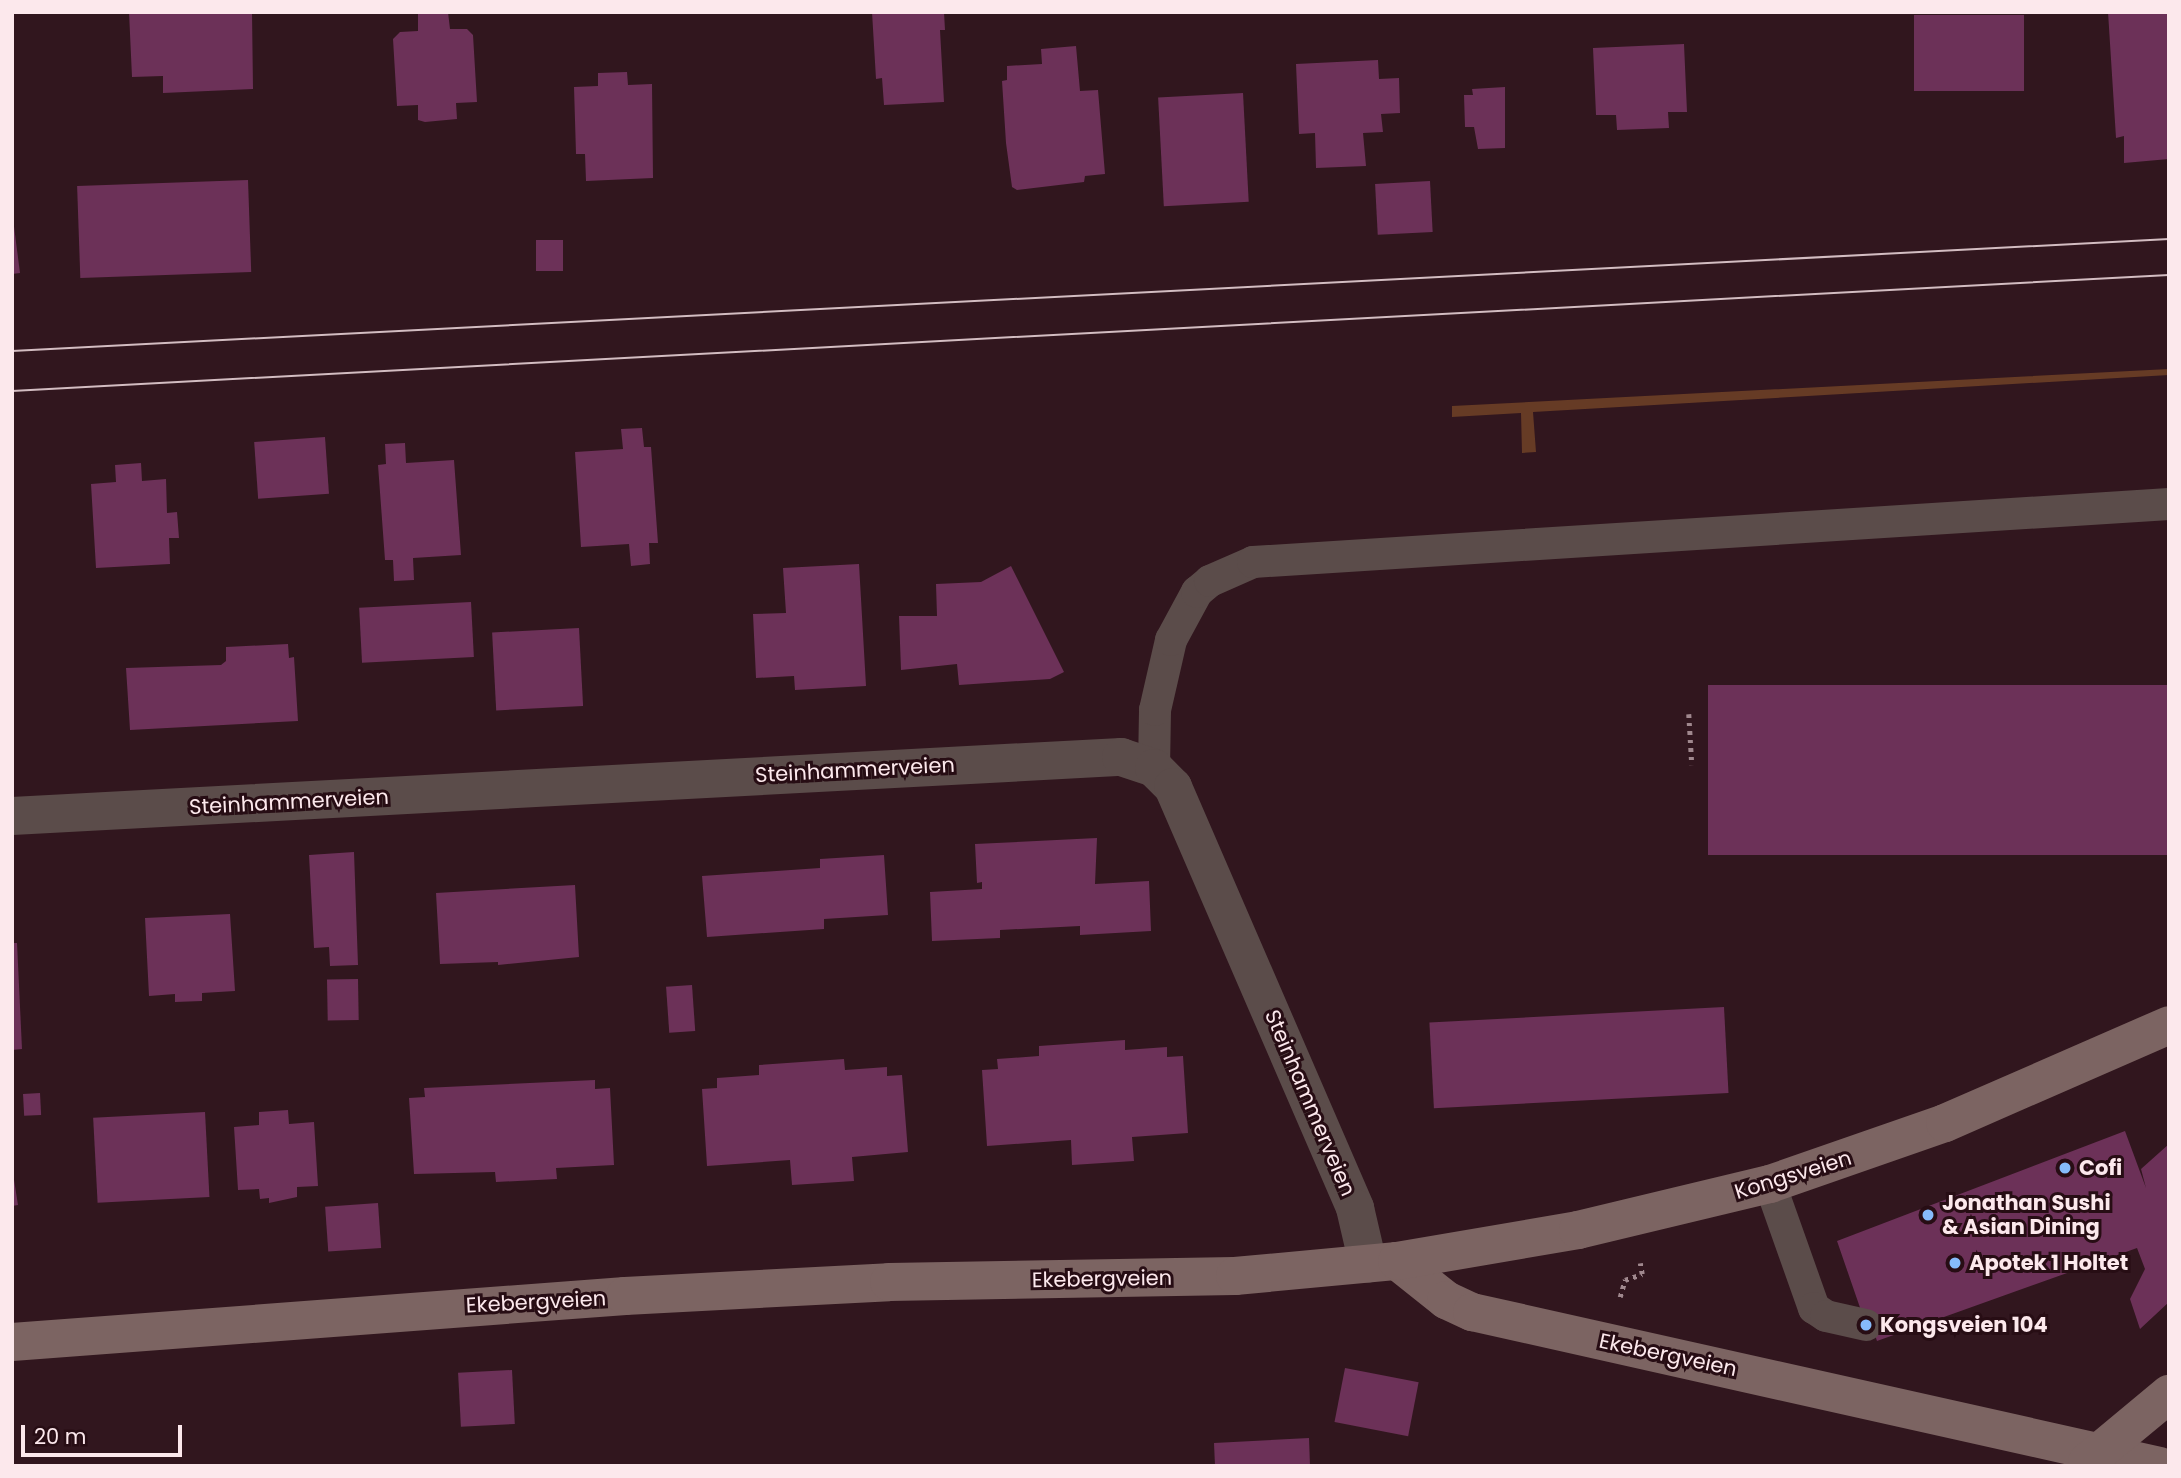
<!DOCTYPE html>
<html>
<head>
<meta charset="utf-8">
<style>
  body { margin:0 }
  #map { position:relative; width:2181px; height:1478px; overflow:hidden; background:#31161e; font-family:Poppins,sans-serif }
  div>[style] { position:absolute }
  .green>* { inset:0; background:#663b25 }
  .building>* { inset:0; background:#6c3158; transform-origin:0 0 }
  .path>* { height:4.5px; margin-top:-2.25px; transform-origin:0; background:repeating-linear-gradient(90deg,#a0888e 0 3.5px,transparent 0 8.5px) }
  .lane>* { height:32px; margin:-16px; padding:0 16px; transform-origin:16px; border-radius:16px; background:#5b4c4a }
  .street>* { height:38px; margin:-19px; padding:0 19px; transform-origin:19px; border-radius:19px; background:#5b4c4a }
  .secondary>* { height:38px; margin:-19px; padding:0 19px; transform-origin:19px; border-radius:19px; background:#7c6462 }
  .tram>* { height:2px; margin:-1px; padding:0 1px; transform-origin:1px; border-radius:1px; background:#d3bdc2 }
  .dots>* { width:19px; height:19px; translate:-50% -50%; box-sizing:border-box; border:4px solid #270d14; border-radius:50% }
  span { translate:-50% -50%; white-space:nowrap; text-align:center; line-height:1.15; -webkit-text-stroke:6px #270d14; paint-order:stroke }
  .street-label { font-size:21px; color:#fce8ec }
  .poi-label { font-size:21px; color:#fce8ec; font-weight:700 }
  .left { translate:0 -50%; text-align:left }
  .frame { position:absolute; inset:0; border:14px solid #fce8ec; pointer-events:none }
  .scale { position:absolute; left:21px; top:1425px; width:161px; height:32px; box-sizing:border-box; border:4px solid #fce8ec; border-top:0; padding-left:9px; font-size:21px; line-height:24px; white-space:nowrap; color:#fce8ec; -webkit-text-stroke:5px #270d14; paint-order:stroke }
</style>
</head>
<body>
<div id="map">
  <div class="green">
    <div style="clip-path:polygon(2169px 369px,2169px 375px,1533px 412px,1536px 452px,1522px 453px,1521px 413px,1452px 417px,1452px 406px)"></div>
  </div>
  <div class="building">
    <div style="clip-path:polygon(129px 12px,252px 12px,253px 89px,163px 93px,163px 76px,132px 77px)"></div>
    <div style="clip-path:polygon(448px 12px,450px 29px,467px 29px,473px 35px,477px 102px,456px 103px,457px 119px,425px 122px,418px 120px,418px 105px,397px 106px,393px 39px,400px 32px,418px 31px,418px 13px)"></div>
    <div style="clip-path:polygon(872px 12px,944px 12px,945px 30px,940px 30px,944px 102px,884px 105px,882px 78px,876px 79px)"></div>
    <div style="clip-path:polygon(2108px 12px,2169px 12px,2169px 159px,2124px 163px,2124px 136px,2116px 138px)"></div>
    <div style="left:1914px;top:15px;width:110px;height:76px"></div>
    <div style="clip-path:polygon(1684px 44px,1687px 112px,1668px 112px,1669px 128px,1617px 130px,1616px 115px,1596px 115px,1593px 48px)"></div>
    <div style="clip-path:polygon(1076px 46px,1080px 91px,1098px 90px,1105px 174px,1085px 176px,1084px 182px,1017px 190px,1012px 187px,1006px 143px,1002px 81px,1007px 80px,1007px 66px,1042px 64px,1041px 49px)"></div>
    <div style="clip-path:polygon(1378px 60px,1379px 79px,1399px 78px,1400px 113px,1381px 114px,1383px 132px,1363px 133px,1366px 166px,1316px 168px,1315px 133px,1299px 134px,1296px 64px)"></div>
    <div style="clip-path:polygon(627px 72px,628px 85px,652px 84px,653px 178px,586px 181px,585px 154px,576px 154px,574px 87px,598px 86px,598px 73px)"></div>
    <div style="clip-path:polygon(1505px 87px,1505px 148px,1478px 149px,1474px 127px,1465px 127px,1464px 95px,1473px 95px,1472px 89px)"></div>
    <div style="left:1243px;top:93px;width:109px;height:85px;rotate:87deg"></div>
    <div style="left:248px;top:180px;width:92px;height:171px;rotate:88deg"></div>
    <div style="left:1430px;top:181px;width:51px;height:55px;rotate:87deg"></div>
    <div style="clip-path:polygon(12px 211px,20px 273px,12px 274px)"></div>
    <div style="left:536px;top:240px;width:27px;height:31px"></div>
    <div style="clip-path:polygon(642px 428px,644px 447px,651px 447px,658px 543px,649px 543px,650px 564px,631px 566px,629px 544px,581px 547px,575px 452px,623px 449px,621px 429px)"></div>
    <div style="left:325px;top:437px;width:57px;height:71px;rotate:86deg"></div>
    <div style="clip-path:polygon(405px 443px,406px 463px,454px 460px,461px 555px,413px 558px,414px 580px,394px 581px,393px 560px,385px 560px,378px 465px,386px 464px,385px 444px)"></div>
    <div style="clip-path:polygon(141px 463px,142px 481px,166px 479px,167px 513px,177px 512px,179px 538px,169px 538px,170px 564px,96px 568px,91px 484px,116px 482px,115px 465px)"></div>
    <div style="clip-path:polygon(859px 564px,866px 686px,795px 690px,794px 676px,756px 678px,753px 614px,786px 613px,783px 568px)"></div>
    <div style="clip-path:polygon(1011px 566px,1064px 672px,1050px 679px,959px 685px,957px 664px,901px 670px,899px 616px,937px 616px,936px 584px,981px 582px)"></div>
    <div style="left:471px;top:602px;width:55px;height:112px;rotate:87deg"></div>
    <div style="left:579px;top:628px;width:78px;height:87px;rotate:87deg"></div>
    <div style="clip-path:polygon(288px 644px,289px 658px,294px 657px,298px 721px,130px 730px,126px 668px,221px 665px,226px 661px,226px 647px)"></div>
    <div style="left:2169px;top:685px;width:170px;height:461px;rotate:90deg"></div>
    <div style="clip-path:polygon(1097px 838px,1095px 884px,1149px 881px,1151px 931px,1080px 935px,1080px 926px,1041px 928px,1000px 930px,1000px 938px,932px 941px,930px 892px,982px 889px,982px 882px,977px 883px,975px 844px)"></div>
    <div style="clip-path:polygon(354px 852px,358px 965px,330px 966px,329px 947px,314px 948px,309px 855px)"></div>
    <div style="clip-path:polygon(884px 855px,888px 915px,824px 919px,824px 929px,707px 937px,702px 876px,820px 868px,820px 859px)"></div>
    <div style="clip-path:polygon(575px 885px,579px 957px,498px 965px,498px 962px,440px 964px,436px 893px)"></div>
    <div style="clip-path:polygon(230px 914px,235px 991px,202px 993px,202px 1001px,175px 1002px,175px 994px,149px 996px,145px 918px)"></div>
    <div style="clip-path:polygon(12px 943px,17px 943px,22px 1049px,12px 1050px)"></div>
    <div style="left:358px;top:979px;width:41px;height:31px;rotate:89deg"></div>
    <div style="left:692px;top:985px;width:46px;height:26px;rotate:86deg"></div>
    <div style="left:1724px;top:1007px;width:86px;height:295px;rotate:87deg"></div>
    <div style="clip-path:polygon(1125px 1040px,1125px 1050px,1167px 1047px,1167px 1057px,1183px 1056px,1188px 1133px,1132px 1137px,1134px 1161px,1072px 1165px,1071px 1140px,987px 1146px,982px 1070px,998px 1069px,997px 1059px,1039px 1056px,1039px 1046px)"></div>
    <div style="clip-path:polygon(844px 1059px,845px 1070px,887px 1067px,887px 1076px,902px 1075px,908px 1152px,852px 1157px,854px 1181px,792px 1185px,790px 1160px,707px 1166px,702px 1089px,717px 1088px,717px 1078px,759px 1075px,759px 1065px)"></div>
    <div style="clip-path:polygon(595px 1080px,595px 1089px,610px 1088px,614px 1165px,556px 1168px,557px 1179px,496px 1182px,495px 1172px,414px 1174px,409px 1098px,425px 1097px,424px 1088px)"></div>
    <div style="left:40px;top:1093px;width:22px;height:17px;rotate:87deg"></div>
    <div style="clip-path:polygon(288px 1110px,289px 1124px,314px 1122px,318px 1186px,297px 1187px,297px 1197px,269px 1203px,269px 1198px,260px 1199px,259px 1189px,238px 1190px,234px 1127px,259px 1125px,259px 1112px)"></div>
    <div style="left:205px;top:1112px;width:85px;height:112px;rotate:87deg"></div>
    <div style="clip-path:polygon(2125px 1131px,2146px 1188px,2141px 1169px,2169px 1144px,2169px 1302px,2140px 1329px,2130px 1299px,2145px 1269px,2137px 1248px,1877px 1341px,1872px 1326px,1866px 1325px,1837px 1241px)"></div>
    <div style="clip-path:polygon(12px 1167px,18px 1205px,12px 1206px)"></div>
    <div style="left:378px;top:1203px;width:45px;height:53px;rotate:86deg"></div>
    <div style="left:1345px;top:1368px;width:75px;height:55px;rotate:11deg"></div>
    <div style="left:512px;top:1370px;width:54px;height:54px;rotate:87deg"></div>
    <div style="clip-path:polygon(1309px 1438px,1310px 1466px,1215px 1466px,1214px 1443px)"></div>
  </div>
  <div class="path">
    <div style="left:1689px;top:714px;width:51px;rotate:86.6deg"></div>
    <div style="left:1620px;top:1297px;width:18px;rotate:-74deg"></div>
    <div style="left:1625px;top:1280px;width:18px;rotate:-19deg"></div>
    <div style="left:1642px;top:1274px;width:11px;rotate:-100deg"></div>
  </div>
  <div class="lane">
    <div style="left:1154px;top:768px;width:58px;rotate:-89deg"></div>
    <div style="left:1155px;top:710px;width:72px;rotate:-77.1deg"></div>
    <div style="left:1171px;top:640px;width:55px;rotate:-61.6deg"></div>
    <div style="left:1197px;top:592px;width:17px;rotate:-40deg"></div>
    <div style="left:1210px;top:581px;width:47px;rotate:-23.8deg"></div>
    <div style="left:1253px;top:562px;width:918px;rotate:-3.62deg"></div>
    <div style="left:1770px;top:1184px;width:132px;rotate:70.5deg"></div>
    <div style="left:1814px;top:1308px;width:14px;rotate:34deg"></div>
    <div style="left:1826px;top:1316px;width:41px;rotate:12.7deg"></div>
  </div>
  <div class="street">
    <div style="left:12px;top:816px;width:1111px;rotate:-3.05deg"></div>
    <div style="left:1121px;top:757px;width:35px;rotate:18deg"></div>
    <div style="left:1154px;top:768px;width:27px;rotate:45deg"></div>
    <div style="left:1173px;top:787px;width:459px;rotate:66.6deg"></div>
    <div style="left:1355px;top:1208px;width:57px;rotate:76.9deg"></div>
  </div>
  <div class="secondary">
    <div style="left:1397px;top:1261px;width:63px;rotate:38.5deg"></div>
    <div style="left:1446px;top:1300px;width:29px;rotate:25deg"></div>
    <div style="left:1472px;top:1312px;width:705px;rotate:12.62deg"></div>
    <div style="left:12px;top:1342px;width:615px;rotate:-4.29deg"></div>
    <div style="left:625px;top:1296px;width:264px;rotate:-3deg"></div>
    <div style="left:889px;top:1282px;width:346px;rotate:-1deg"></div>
    <div style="left:1235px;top:1276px;width:163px;rotate:-5.3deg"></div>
    <div style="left:1397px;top:1261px;width:184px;rotate:-9.7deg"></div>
    <div style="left:1578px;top:1230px;width:197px;rotate:-13.5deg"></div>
    <div style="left:1770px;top:1184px;width:185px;rotate:-19.2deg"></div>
    <div style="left:1945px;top:1123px;width:244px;rotate:-23.6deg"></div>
    <div style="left:2087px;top:1462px;width:107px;rotate:-39.7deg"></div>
  </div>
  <div class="tram">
    <div style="left:12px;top:351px;width:2160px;rotate:-2.97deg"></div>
    <div style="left:12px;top:391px;width:2160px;rotate:-3.08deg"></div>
  </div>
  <div class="dots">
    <div style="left:2065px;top:1168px;background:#86bbfb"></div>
    <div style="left:1928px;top:1215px;background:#86bbfb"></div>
    <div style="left:1955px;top:1263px;background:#86bbfb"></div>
    <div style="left:1866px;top:1325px;background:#86bbfb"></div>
  </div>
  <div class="street-label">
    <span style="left:855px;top:770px;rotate:-3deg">Steinhammerveien</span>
    <span style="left:289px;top:802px;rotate:-3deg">Steinhammerveien</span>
    <span style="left:1310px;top:1103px;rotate:67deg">Steinhammerveien</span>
    <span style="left:1793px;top:1175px;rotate:-17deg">Kongsveien</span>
    <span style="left:1102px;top:1279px;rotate:-1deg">Ekebergveien</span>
    <span style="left:536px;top:1302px;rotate:-3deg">Ekebergveien</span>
    <span style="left:1668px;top:1355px;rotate:12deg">Ekebergveien</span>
  </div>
  <div class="poi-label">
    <span class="left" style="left:2079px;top:1168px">Cofi</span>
    <span class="left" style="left:1942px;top:1215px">Jonathan Sushi<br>&amp; Asian Dining</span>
    <span class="left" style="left:1969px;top:1263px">Apotek 1 Holtet</span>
    <span class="left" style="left:1880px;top:1325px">Kongsveien 104</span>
  </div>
  <div class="frame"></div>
  <div class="scale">20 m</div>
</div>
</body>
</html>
